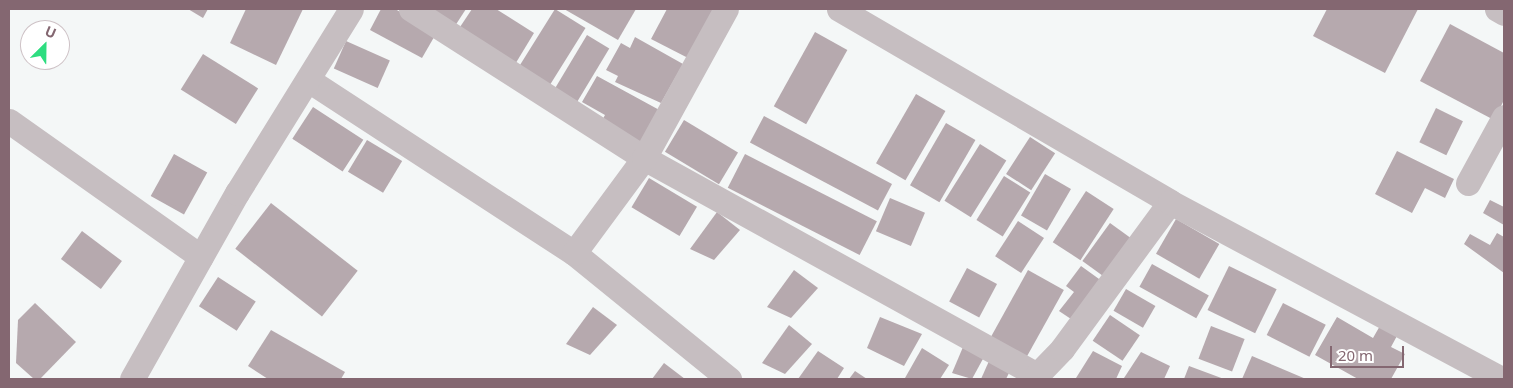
<!DOCTYPE html>
<html>
<head>
<meta charset="utf-8">
<style>
  body { margin:0 }
  #map { position:relative; width:1513px; height:388px; overflow:hidden; background:#f4f7f7; font-family:"Noto Sans",sans-serif }
  div>[style] { position:absolute }
  .building>* { inset:0; background:#b6a9ae; transform-origin:0 0 }
  .street>* { height:25px; margin:-12.5px; padding:0 12.5px; transform-origin:12.5px; border-radius:12.5px; background:#c6bec1 }
  span { translate:-50% -50%; white-space:nowrap; text-align:center; line-height:1.15; -webkit-text-stroke:5px #fff; paint-order:stroke }
  .frame { position:absolute; inset:0; border:10px solid #846771; pointer-events:none }
  .north { position:absolute; left:20px; top:20px; width:50px; height:50px; box-sizing:border-box; background:#fff; border:1px solid #cec2c6; border-radius:50%; rotate:23deg; font-size:14px; font-weight:700; line-height:20px; text-align:center; color:#846771 }
  .north::after { content:''; display:block; margin:auto; width:18px; height:22px; background:#2edd80; clip-path:polygon(50% 0,100% 100%,50% 72%,0 100%) }
  .scale { position:absolute; left:1330px; top:346px; width:74px; height:22px; box-sizing:border-box; border:2px solid #846771; border-top:0; padding-left:6px; font-size:15px; line-height:18px; white-space:nowrap; color:#846771; -webkit-text-stroke:4px #fff; paint-order:stroke }
</style>
</head>
<body>
<div id="map">
  <div class="building">
    <div style="clip-path:polygon(188px 9px,208px 9px,203px 18px)"></div>
    <div style="clip-path:polygon(246px 9px,303px 9px,276px 65px,230px 43px)"></div>
    <div style="clip-path:polygon(381px 9px,395px 9px,437px 32px,422px 58px,370px 30px)"></div>
    <div style="clip-path:polygon(422px 9px,466px 9px,453px 29px)"></div>
    <div style="clip-path:polygon(472px 9px,496px 9px,534px 33px,514px 66px,458px 30px)"></div>
    <div style="left:555px;top:9px;width:36px;height:69px;rotate:32deg"></div>
    <div style="clip-path:polygon(564px 9px,636px 9px,618px 40px)"></div>
    <div style="clip-path:polygon(667px 9px,715px 9px,690px 59px,651px 39px)"></div>
    <div style="clip-path:polygon(1327px 9px,1418px 9px,1385px 73px,1313px 36px)"></div>
    <div style="clip-path:polygon(1450px 24px,1504px 53px,1504px 100px,1494px 120px,1420px 81px)"></div>
    <div style="left:815px;top:32px;width:37px;height:85px;rotate:29deg"></div>
    <div style="left:587px;top:35px;width:26px;height:62px;rotate:31deg"></div>
    <div style="clip-path:polygon(635px 37px,683px 64px,661px 103px,615px 82px,618px 76px,606px 70px,621px 43px,630px 48px)"></div>
    <div style="left:346px;top:41px;width:48px;height:30px;rotate:24deg"></div>
    <div style="left:203px;top:54px;width:65px;height:42px;rotate:32deg"></div>
    <div style="clip-path:polygon(597px 76px,663px 112px,643px 150px,600px 124px,605px 115px,582px 102px)"></div>
    <div style="left:916px;top:94px;width:34px;height:80px;rotate:30deg"></div>
    <div style="left:313px;top:107px;width:60px;height:38px;rotate:33deg"></div>
    <div style="left:1436px;top:108px;width:30px;height:38px;rotate:26deg"></div>
    <div style="left:764px;top:116px;width:145px;height:30px;rotate:28deg"></div>
    <div style="left:684px;top:120px;width:63px;height:37px;rotate:31deg"></div>
    <div style="left:946px;top:123px;width:34px;height:72px;rotate:30deg"></div>
    <div style="left:1030px;top:137px;width:30px;height:44px;rotate:33deg"></div>
    <div style="left:367px;top:140px;width:41px;height:37px;rotate:31deg"></div>
    <div style="left:980px;top:144px;width:31px;height:67px;rotate:32deg"></div>
    <div style="clip-path:polygon(1397px 151px,1454px 179px,1445px 198px,1425px 188px,1412px 213px,1375px 194px)"></div>
    <div style="left:174px;top:154px;width:38px;height:48px;rotate:29deg"></div>
    <div style="left:745px;top:154px;width:148px;height:38px;rotate:27deg"></div>
    <div style="left:1045px;top:174px;width:30px;height:48px;rotate:30deg"></div>
    <div style="left:1004px;top:176px;width:31px;height:52px;rotate:32deg"></div>
    <div style="left:649px;top:178px;width:56px;height:34px;rotate:31deg"></div>
    <div style="left:1086px;top:191px;width:33px;height:61px;rotate:33deg"></div>
    <div style="left:890px;top:198px;width:38px;height:36px;rotate:23deg"></div>
    <div style="clip-path:polygon(1490px 200px,1504px 207px,1504px 225px,1483px 213px)"></div>
    <div style="left:271px;top:203px;width:110px;height:58px;rotate:38deg"></div>
    <div style="clip-path:polygon(717px 212px,740px 230px,714px 260px,690px 249px)"></div>
    <div style="left:1176px;top:219px;width:50px;height:40px;rotate:30deg"></div>
    <div style="left:1018px;top:221px;width:31px;height:42px;rotate:33deg"></div>
    <div style="left:1110px;top:223px;width:32px;height:47px;rotate:36deg"></div>
    <div style="left:82px;top:231px;width:50px;height:35px;rotate:37deg"></div>
    <div style="clip-path:polygon(1497px 233px,1504px 237px,1504px 273px,1464px 244px,1470px 234px,1490px 245px)"></div>
    <div style="left:1152px;top:264px;width:65px;height:26px;rotate:29deg"></div>
    <div style="clip-path:polygon(1081px 266px,1106px 284px,1077px 323px,1059px 311px,1074px 292px,1066px 286px)"></div>
    <div style="left:1229px;top:266px;width:53px;height:49px;rotate:26deg"></div>
    <div style="left:967px;top:268px;width:34px;height:38px;rotate:28deg"></div>
    <div style="clip-path:polygon(794px 270px,818px 288px,791px 318px,767px 307px)"></div>
    <div style="left:1028px;top:270px;width:41px;height:78px;rotate:29deg"></div>
    <div style="left:218px;top:277px;width:45px;height:35px;rotate:33deg"></div>
    <div style="left:1126px;top:289px;width:34px;height:25px;rotate:30deg"></div>
    <div style="clip-path:polygon(35px 303px,76px 342px,40px 379px,34px 379px,16px 363px,18px 320px)"></div>
    <div style="left:1283px;top:303px;width:48px;height:36px;rotate:27deg"></div>
    <div style="clip-path:polygon(593px 307px,617px 325px,590px 355px,566px 344px)"></div>
    <div style="left:1110px;top:315px;width:36px;height:31px;rotate:34deg"></div>
    <div style="clip-path:polygon(880px 317px,922px 334px,904px 366px,867px 348px)"></div>
    <div style="clip-path:polygon(1337px 317px,1373px 338px,1381px 324px,1398px 334px,1391px 347px,1405px 354px,1391px 379px,1358px 379px,1315px 355px)"></div>
    <div style="clip-path:polygon(789px 325px,812px 344px,785px 374px,762px 363px)"></div>
    <div style="left:1211px;top:326px;width:36px;height:35px;rotate:21deg"></div>
    <div style="clip-path:polygon(271px 330px,345px 372px,341px 379px,268px 379px,248px 366px)"></div>
    <div style="clip-path:polygon(963px 347px,984px 357px,972px 379px,952px 373px)"></div>
    <div style="clip-path:polygon(922px 348px,949px 365px,940px 379px,905px 378px)"></div>
    <div style="clip-path:polygon(818px 351px,844px 368px,837px 379px,798px 379px)"></div>
    <div style="clip-path:polygon(1093px 351px,1122px 366px,1116px 379px,1076px 378px)"></div>
    <div style="clip-path:polygon(1141px 352px,1170px 366px,1164px 379px,1124px 378px)"></div>
    <div style="clip-path:polygon(1252px 356px,1306px 379px,1242px 379px)"></div>
    <div style="clip-path:polygon(989px 361px,1010px 371px,1006px 379px,981px 379px)"></div>
    <div style="clip-path:polygon(664px 363px,685px 379px,652px 379px)"></div>
    <div style="clip-path:polygon(1189px 366px,1224px 379px,1184px 379px)"></div>
    <div style="clip-path:polygon(855px 371px,867px 379px,849px 379px)"></div>
  </div>
  <div class="street">
    <div style="left:411px;top:9px;width:277px;rotate:32.6deg"></div>
    <div style="left:644px;top:158px;width:449px;rotate:28.9deg"></div>
    <div style="left:1037px;top:375px;width:36px;rotate:-46deg"></div>
    <div style="left:1062px;top:349px;width:182px;rotate:-53.7deg"></div>
    <div style="left:839px;top:9px;width:383px;rotate:30.2deg"></div>
    <div style="left:1170px;top:202px;width:376px;rotate:28.1deg"></div>
    <div style="left:1497px;top:9px;width:8px;rotate:30deg"></div>
    <div style="left:310px;top:81px;width:315px;rotate:33.1deg"></div>
    <div style="left:574px;top:253px;width:200px;rotate:39.1deg"></div>
    <div style="left:9px;top:121px;width:235px;rotate:35.3deg"></div>
    <div style="left:1468px;top:183px;width:75px;rotate:-61.4deg"></div>
    <div style="left:574px;top:253px;width:118px;rotate:-53.6deg"></div>
    <div style="left:644px;top:158px;width:170px;rotate:-61.2deg"></div>
    <div style="left:132px;top:379px;width:214px;rotate:-60.6deg"></div>
    <div style="left:237px;top:193px;width:216px;rotate:-58.2deg"></div>
  </div>
  <div class="frame"></div>
  <div class="north">U</div>
  <div class="scale">20 m</div>
</div>
</body>
</html>
